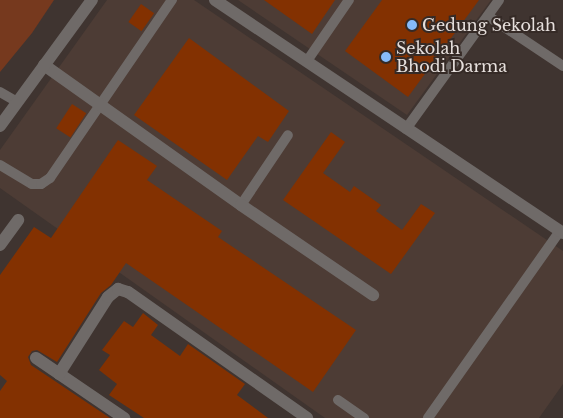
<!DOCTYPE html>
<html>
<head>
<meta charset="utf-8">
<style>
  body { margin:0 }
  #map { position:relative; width:563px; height:418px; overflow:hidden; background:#3f3430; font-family:"Libre Baskerville",serif }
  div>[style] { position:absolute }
  .built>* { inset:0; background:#4d3c35 }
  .green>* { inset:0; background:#76391e }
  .building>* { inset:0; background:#833101; transform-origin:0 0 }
  .service>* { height:10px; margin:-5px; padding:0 5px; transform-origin:5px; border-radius:5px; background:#6f6a68 }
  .minor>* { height:12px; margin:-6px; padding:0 6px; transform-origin:6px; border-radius:6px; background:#6f6a68 }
  .tertiary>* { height:12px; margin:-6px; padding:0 6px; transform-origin:6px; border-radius:6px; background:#6f6a68 }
  .dots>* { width:14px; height:14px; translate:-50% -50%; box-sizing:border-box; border:2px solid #352a26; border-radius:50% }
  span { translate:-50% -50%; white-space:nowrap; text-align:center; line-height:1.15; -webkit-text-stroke:4px #352a26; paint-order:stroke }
  .poi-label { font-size:16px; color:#e6dfdc }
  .left { translate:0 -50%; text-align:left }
</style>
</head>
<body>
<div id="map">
  <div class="built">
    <div style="clip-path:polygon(107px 0,194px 0,563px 251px,563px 384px,539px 418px,325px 418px,0 188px,0 150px)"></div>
    <div style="clip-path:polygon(238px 0,491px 0,407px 115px)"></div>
  </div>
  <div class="green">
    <div style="clip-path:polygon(0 0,54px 0,32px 33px,0 72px)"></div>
  </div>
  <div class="building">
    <div style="clip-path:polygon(264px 0,335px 0,312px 34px)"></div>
    <div style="clip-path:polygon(382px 0,479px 0,408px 97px,345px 51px)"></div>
    <div style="left:141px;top:4px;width:16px;height:22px;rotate:35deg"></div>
    <div style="clip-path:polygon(189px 38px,289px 111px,268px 142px,258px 136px,227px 180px,134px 115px)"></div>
    <div style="left:72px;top:104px;width:17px;height:29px;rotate:33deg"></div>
    <div style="clip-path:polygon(331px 132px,345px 142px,323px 173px,350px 192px,354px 186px,381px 205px,376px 211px,402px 230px,421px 204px,435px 213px,391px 274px,283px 200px)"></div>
    <div style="clip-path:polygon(118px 140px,157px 166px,147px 180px,222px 231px,218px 237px,356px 330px,313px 392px,126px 263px,111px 285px,101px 293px,57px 362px,37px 350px,32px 351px,28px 357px,31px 365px,110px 418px,0 418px,0 391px,7px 381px,0 375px,0 275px,34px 227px,51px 238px)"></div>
    <div style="clip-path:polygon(143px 313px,158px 325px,151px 335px,180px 356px,188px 344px,245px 384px,237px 395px,268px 418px,144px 418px,109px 395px,117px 384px,99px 370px,110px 355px,102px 350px,124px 321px,133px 327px)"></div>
  </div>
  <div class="service">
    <div style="left:488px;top:16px;width:90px;rotate:33.7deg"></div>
    <div style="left:307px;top:61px;width:74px;rotate:-55.5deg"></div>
    <div style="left:0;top:92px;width:20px;rotate:30deg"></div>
    <div style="left:406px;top:129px;width:159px;rotate:-54.2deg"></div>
    <div style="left:0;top:165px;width:37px;rotate:31deg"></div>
    <div style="left:32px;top:184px;width:9px"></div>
    <div style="left:41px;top:184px;width:11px;rotate:-34deg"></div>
    <div style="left:50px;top:178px;width:216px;rotate:-55.6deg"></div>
    <div style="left:241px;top:205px;width:84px;rotate:-56.1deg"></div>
    <div style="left:338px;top:400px;width:32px;rotate:35deg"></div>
    <div style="left:428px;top:418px;width:229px;rotate:-54.8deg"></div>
  </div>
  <div class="minor">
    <div style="left:215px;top:0;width:419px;rotate:33.8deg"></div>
    <div style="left:44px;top:65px;width:242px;rotate:35.4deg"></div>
    <div style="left:241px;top:205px;width:160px;rotate:34.3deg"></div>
    <div style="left:0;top:245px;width:31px;rotate:-54deg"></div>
    <div style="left:36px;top:358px;width:107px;rotate:34.3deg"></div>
    <div style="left:59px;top:374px;width:91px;rotate:-57.5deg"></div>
    <div style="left:108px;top:297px;width:13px;rotate:-39deg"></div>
    <div style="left:118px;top:289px;width:10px;rotate:17deg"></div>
    <div style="left:128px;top:292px;width:219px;rotate:35.1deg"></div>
  </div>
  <div class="tertiary">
    <div style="left:0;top:126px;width:156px;rotate:-53.9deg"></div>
  </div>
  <div class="dots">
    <div style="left:412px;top:25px;background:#86bbfb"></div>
    <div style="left:386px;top:57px;background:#86bbfb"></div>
  </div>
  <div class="poi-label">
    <span class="left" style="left:422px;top:25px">Gedung Sekolah</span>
    <span class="left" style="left:396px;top:57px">Sekolah<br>Bhodi Darma</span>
  </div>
</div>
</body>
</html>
